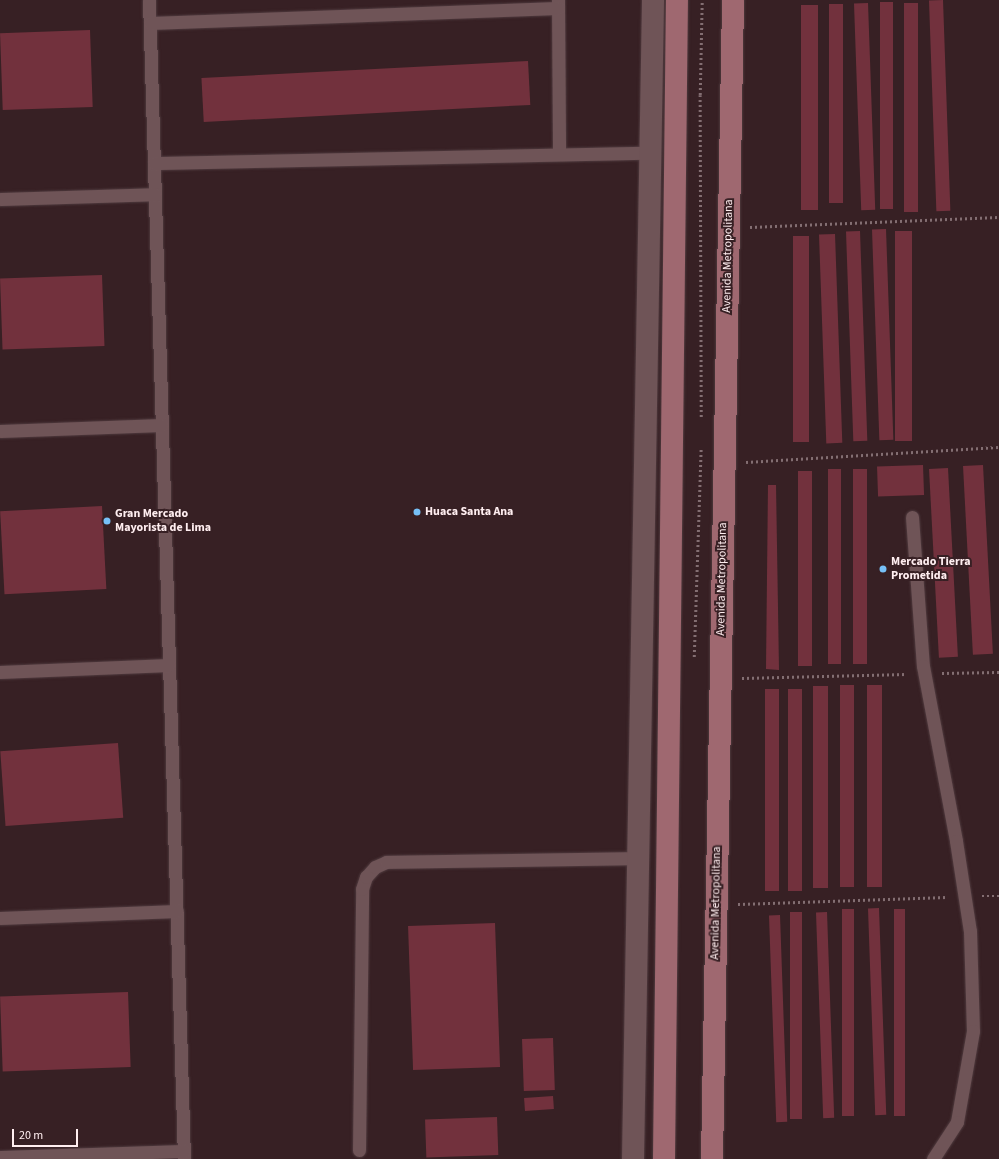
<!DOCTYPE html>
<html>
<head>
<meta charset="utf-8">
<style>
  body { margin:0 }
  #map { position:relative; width:999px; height:1159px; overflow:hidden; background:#372024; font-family:"Source Sans 3",sans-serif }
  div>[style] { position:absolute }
  .building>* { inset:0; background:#72313d; transform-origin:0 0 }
  .path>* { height:2.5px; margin-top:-1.25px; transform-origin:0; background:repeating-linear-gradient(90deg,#836e72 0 2px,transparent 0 5px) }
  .roads { filter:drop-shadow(0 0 1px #503b3f) drop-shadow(0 0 1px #503b3f) }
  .service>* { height:13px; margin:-6.5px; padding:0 6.5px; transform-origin:6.5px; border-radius:6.5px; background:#6f5457 }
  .tertiary>* { height:22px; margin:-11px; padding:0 11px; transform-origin:11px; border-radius:11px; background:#6f5457 }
  .primary>* { height:22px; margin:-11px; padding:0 11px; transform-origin:11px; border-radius:11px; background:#9f6870 }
  .dots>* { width:11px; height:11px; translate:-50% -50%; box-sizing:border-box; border:2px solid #372024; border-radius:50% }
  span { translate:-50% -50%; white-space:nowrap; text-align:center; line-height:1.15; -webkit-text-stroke:4px #372024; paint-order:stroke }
  .street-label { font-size:12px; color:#ffeef0 }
  .poi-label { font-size:12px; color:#ffeef0; font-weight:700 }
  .left { translate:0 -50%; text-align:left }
  .scale { position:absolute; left:12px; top:1129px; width:66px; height:18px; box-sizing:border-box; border:2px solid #ffeef0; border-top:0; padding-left:5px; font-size:12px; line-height:14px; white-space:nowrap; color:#ffeef0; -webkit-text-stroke:3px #372024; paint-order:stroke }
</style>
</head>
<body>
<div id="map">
  <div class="building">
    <div style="left:943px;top:0;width:211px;height:14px;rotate:88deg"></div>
    <div style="left:880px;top:2px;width:13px;height:207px"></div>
    <div style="left:868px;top:3px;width:207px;height:14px;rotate:88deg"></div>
    <div style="left:904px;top:3px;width:14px;height:209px"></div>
    <div style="left:829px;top:4px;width:14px;height:199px"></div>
    <div style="left:801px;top:5px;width:17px;height:205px"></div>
    <div style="left:90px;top:30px;width:77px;height:90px;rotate:88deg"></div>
    <div style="left:528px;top:61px;width:44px;height:327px;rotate:87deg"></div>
    <div style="left:886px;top:229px;width:211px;height:14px;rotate:88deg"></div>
    <div style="left:860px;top:231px;width:210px;height:14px;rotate:88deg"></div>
    <div style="left:895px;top:231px;width:17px;height:210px"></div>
    <div style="left:835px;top:234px;width:209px;height:16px;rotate:88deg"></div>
    <div style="left:793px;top:236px;width:16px;height:206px"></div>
    <div style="left:102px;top:275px;width:71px;height:102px;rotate:88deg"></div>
    <div style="left:923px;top:465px;width:30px;height:46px;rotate:88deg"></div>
    <div style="left:983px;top:465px;width:189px;height:20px;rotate:87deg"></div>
    <div style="left:948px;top:468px;width:189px;height:19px;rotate:87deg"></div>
    <div style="left:828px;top:469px;width:13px;height:195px"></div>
    <div style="left:853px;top:469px;width:14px;height:195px"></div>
    <div style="left:798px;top:471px;width:14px;height:195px"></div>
    <div style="clip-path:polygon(768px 485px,776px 485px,779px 670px,766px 669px)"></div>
    <div style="left:102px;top:506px;width:83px;height:102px;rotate:87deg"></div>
    <div style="left:840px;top:685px;width:14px;height:202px"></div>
    <div style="left:867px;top:685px;width:15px;height:202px"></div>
    <div style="left:813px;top:686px;width:15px;height:202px"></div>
    <div style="left:765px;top:689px;width:14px;height:202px"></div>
    <div style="left:788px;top:689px;width:14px;height:202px"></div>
    <div style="left:118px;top:743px;width:75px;height:118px;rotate:86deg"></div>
    <div style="left:879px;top:908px;width:207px;height:11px;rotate:88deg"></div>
    <div style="left:842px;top:909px;width:12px;height:207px"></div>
    <div style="left:894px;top:909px;width:11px;height:207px"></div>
    <div style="left:790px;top:912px;width:12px;height:207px"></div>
    <div style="left:827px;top:912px;width:206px;height:11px;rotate:88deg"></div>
    <div style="left:780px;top:915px;width:207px;height:11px;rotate:88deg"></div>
    <div style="left:495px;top:923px;width:144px;height:87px;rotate:88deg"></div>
    <div style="left:128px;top:992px;width:75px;height:128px;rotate:88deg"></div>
    <div style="left:553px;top:1038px;width:52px;height:31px;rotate:88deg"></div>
    <div style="left:553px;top:1096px;width:13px;height:29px;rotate:86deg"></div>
    <div style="left:497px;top:1117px;width:38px;height:72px;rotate:88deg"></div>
  </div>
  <div class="path">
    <div style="left:750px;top:227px;width:249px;rotate:-2.3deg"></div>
    <div style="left:701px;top:417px;width:322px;rotate:-90.2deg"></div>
    <div style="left:700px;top:95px;width:95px;rotate:-88.8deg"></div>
    <div style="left:746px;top:462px;width:253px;rotate:-3.4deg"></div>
    <div style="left:694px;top:657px;width:209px;rotate:-88.1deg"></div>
    <div style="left:942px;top:673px;width:57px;rotate:-1deg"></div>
    <div style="left:742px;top:678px;width:165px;rotate:-1.4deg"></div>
    <div style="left:982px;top:896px;width:17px"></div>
    <div style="left:738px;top:904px;width:209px;rotate:-1.9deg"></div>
  </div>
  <div class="roads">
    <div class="service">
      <div style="left:149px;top:0;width:1160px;rotate:88.27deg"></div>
      <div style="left:558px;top:0;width:154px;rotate:89.6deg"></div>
      <div style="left:150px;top:23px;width:408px;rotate:-2.1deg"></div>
      <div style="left:154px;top:163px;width:496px;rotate:-1.2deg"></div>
      <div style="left:0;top:199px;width:155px;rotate:-1.8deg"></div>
      <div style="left:0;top:431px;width:162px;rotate:-2.1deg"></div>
      <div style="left:912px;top:517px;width:149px;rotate:85.8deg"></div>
      <div style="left:923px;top:666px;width:178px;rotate:79.3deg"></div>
      <div style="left:956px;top:841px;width:91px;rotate:81.2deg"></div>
      <div style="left:970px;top:931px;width:100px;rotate:88.3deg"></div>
      <div style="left:973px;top:1031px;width:92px;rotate:100deg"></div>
      <div style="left:957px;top:1122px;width:44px;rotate:123deg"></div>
      <div style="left:0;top:672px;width:169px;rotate:-2.4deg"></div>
      <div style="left:0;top:918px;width:177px;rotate:-2.3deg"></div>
      <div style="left:359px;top:1150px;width:261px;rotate:-89.3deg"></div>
      <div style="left:362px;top:889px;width:13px;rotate:-72deg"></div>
      <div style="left:366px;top:877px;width:13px;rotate:-48deg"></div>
      <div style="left:375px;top:867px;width:12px;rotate:-24deg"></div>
      <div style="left:386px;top:862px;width:252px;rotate:-0.9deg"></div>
      <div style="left:0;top:1157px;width:184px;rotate:-1.9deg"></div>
    </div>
    <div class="tertiary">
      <div style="left:633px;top:1159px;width:1159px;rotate:-89.01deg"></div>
    </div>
    <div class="primary">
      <div style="left:664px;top:1159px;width:1159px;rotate:-89.36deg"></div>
      <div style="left:712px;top:1159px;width:1159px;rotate:-88.96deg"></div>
    </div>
  </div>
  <div class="dots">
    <div style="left:417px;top:512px;background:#76c0f7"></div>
    <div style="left:107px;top:521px;background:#76c0f7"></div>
    <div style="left:883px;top:569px;background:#76c0f7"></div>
  </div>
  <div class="street-label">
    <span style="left:728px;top:256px;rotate:-89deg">Avenida Metropolitana</span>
    <span style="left:722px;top:579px;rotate:-89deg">Avenida Metropolitana</span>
    <span style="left:716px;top:903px;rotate:-89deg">Avenida Metropolitana</span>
  </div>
  <div class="poi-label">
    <span class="left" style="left:425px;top:512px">Huaca Santa Ana</span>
    <span class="left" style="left:115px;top:521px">Gran Mercado<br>Mayorista de Lima</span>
    <span class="left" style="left:891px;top:569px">Mercado Tierra<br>Prometida</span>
  </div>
  <div class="scale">20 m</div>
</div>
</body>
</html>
